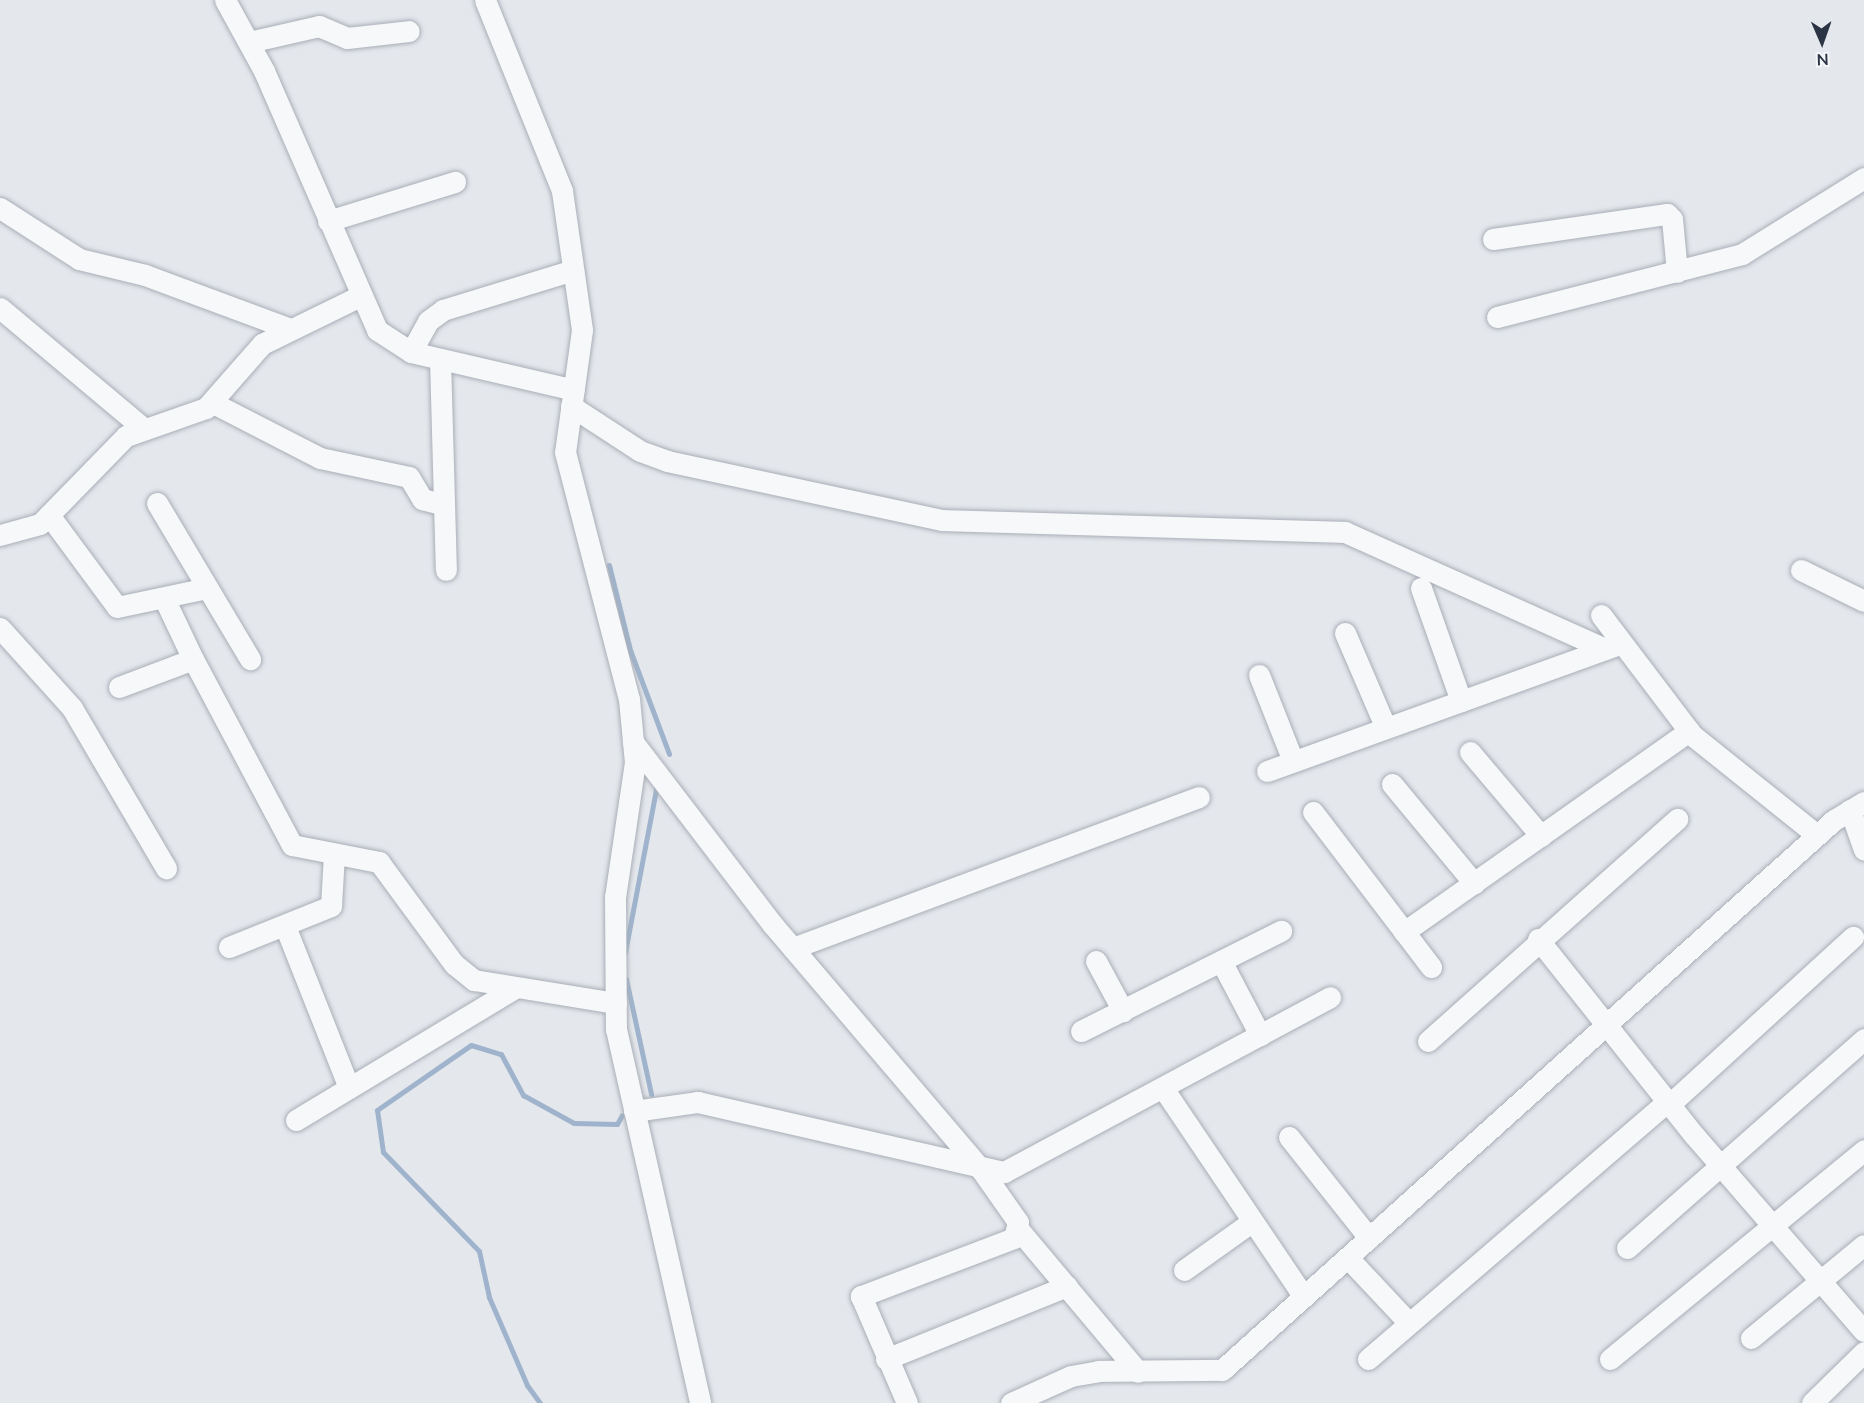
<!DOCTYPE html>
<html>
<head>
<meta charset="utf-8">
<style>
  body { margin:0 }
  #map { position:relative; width:1864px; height:1403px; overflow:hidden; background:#e4e7ec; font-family:Mulish,sans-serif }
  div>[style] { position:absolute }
  .stream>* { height:5px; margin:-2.5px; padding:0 2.5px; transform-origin:2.5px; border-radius:2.5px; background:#9fb4cc }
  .roads { filter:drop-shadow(0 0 2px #a9aeb7) drop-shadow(0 0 2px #a9aeb7) }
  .minor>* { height:21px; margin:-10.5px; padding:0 10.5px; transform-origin:10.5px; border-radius:10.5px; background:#f7f8fa }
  span { translate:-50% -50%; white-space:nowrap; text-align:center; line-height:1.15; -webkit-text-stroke:4.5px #f4f6f9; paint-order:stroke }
  .north { position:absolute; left:1792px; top:12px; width:60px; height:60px; -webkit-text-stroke:4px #f4f6f9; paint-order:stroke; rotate:178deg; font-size:16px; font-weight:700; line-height:24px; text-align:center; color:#2b3445 }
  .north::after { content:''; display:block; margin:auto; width:21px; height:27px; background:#2b3445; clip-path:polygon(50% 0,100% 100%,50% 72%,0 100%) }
</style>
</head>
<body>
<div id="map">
  <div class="stream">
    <div style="left:609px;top:565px;width:88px;rotate:76.1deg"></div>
    <div style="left:630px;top:650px;width:111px;rotate:69.4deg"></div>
    <div style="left:625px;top:952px;width:171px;rotate:-79.2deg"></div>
    <div style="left:626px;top:979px;width:118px;rotate:77.7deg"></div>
    <div style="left:540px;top:1403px;width:22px;rotate:-126deg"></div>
    <div style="left:527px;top:1385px;width:96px;rotate:-113.4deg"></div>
    <div style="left:489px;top:1297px;width:47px;rotate:-102.3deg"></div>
    <div style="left:479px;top:1251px;width:138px;rotate:-134.1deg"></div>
    <div style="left:383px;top:1152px;width:42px;rotate:-98.1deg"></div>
    <div style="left:377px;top:1110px;width:114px;rotate:-34.7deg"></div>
    <div style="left:471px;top:1045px;width:31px;rotate:17deg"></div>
    <div style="left:501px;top:1054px;width:47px;rotate:61.8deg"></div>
    <div style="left:523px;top:1095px;width:58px;rotate:28.8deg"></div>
    <div style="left:574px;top:1123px;width:43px;rotate:1.3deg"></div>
    <div style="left:617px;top:1124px;width:10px;rotate:-61deg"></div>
  </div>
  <div class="roads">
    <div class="minor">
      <div style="left:225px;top:0;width:81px;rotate:61.2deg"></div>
      <div style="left:264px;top:71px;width:283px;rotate:66.4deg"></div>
      <div style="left:377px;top:330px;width:40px;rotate:32.9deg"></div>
      <div style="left:411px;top:352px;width:167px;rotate:13.1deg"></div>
      <div style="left:485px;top:0;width:206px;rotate:68deg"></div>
      <div style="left:562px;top:191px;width:140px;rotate:81.8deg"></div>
      <div style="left:582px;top:330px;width:123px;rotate:97.9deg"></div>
      <div style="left:565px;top:452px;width:255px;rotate:75.5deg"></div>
      <div style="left:629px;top:699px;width:63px;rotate:84.6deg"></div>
      <div style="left:635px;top:762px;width:136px;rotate:98.4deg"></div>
      <div style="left:615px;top:897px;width:132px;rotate:89.6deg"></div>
      <div style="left:616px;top:1029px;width:383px;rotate:77.3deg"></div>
      <div style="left:249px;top:42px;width:72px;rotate:-12.9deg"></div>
      <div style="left:319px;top:26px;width:30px;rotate:23deg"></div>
      <div style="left:347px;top:38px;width:62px;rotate:-6.4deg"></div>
      <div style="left:0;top:208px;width:94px;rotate:32.8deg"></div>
      <div style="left:79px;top:259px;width:68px;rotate:13.6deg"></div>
      <div style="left:145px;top:275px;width:155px;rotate:20.4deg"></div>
      <div style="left:328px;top:221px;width:133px;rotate:-17.1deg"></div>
      <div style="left:1493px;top:239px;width:176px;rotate:-8.2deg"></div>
      <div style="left:1667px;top:214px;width:7px;rotate:45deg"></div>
      <div style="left:1672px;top:219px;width:53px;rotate:84.6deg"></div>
      <div style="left:0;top:308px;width:188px;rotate:40deg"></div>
      <div style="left:1497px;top:317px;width:253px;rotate:-14.4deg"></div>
      <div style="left:1742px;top:254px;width:144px;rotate:-31.9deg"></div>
      <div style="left:411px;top:352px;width:35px;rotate:-61deg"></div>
      <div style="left:428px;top:321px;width:19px;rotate:-36deg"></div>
      <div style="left:443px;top:310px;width:136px;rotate:-17.1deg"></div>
      <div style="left:440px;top:359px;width:211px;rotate:88.4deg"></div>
      <div style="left:213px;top:403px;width:120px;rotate:27.2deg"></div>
      <div style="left:320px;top:458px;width:91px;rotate:12.1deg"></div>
      <div style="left:409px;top:477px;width:26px;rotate:59deg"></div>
      <div style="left:422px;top:499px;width:23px;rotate:15deg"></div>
      <div style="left:571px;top:406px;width:82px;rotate:33.1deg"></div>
      <div style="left:640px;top:451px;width:29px;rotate:20deg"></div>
      <div style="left:667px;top:461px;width:281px;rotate:12.1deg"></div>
      <div style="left:942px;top:520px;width:403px;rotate:1.7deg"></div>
      <div style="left:1345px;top:532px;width:285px;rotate:24.2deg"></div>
      <div style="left:157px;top:503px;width:182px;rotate:59.2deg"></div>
      <div style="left:49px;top:515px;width:114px;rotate:53.5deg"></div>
      <div style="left:117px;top:607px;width:92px;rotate:-11.9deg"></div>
      <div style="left:0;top:535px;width:41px;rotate:-15.4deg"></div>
      <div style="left:40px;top:524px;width:123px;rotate:-45.7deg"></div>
      <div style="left:126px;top:436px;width:85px;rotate:-19.3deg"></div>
      <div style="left:206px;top:408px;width:85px;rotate:-48.8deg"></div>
      <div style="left:262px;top:344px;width:109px;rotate:-26.1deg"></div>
      <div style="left:1801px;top:570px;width:70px;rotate:26.2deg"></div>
      <div style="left:1421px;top:588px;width:120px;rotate:70.5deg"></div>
      <div style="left:164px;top:598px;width:68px;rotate:64.6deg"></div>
      <div style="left:1601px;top:615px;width:151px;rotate:52.8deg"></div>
      <div style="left:1692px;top:735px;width:160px;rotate:38.7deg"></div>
      <div style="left:0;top:628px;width:108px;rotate:48deg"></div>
      <div style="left:72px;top:708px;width:186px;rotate:59.6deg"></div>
      <div style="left:1345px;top:633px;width:103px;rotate:66.7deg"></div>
      <div style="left:1259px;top:675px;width:92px;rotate:68.4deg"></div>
      <div style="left:119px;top:687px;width:79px;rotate:-20.7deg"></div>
      <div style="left:193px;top:659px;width:211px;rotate:62deg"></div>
      <div style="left:292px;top:845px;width:89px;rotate:11.1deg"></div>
      <div style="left:379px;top:862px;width:127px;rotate:53.7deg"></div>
      <div style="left:454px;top:964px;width:26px;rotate:39deg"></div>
      <div style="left:474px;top:980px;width:144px;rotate:9.2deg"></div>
      <div style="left:633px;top:742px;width:230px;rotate:52.6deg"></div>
      <div style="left:773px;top:925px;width:319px;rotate:49.6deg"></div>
      <div style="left:980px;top:1168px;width:66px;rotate:54.9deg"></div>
      <div style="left:1018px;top:1222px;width:16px;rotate:104deg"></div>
      <div style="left:1014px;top:1238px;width:164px;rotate:159.2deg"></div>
      <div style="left:861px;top:1296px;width:116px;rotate:66.7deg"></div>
      <div style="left:1470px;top:752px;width:110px;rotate:49.8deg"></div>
      <div style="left:1267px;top:771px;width:377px;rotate:-19.8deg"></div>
      <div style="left:1392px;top:784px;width:129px;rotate:50.4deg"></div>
      <div style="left:1850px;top:810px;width:42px;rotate:70.7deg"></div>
      <div style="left:1313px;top:812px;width:195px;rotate:52.7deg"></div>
      <div style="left:285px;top:926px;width:174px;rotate:68.4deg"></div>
      <div style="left:1404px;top:932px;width:349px;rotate:-35.2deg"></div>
      <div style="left:1538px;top:939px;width:251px;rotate:51.5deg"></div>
      <div style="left:1694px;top:1135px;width:259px;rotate:49.1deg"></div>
      <div style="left:229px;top:947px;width:110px;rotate:-21.9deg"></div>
      <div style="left:331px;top:906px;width:52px;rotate:-86.7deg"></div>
      <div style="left:793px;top:948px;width:433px;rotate:-20.4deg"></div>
      <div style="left:1096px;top:961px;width:57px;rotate:61.6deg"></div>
      <div style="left:1221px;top:961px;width:84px;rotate:62.2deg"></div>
      <div style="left:1081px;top:1031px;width:224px;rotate:-26.6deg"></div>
      <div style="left:1428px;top:1041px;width:334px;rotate:-41.7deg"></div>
      <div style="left:1163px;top:1088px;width:252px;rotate:56deg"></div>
      <div style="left:1670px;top:1104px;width:248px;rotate:-42.4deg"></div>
      <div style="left:634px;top:1111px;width:65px;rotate:-8deg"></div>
      <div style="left:698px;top:1102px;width:314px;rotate:12.9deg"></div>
      <div style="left:1004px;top:1172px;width:370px;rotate:-28.2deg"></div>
      <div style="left:296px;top:1120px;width:256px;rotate:-31.1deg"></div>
      <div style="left:1289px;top:1137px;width:129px;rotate:51.6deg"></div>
      <div style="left:1019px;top:1230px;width:185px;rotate:50deg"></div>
      <div style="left:1627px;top:1248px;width:316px;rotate:-41.4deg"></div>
      <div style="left:1348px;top:1258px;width:89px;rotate:46.8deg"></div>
      <div style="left:1184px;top:1270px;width:81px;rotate:-35.5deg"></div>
      <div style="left:1751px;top:1338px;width:146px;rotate:-39.5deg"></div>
      <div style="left:886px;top:1359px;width:195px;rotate:-22deg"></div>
      <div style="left:1368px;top:1359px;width:396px;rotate:-40.7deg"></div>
      <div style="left:1610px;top:1359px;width:329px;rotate:-39.4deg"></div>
      <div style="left:1011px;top:1403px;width:66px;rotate:-24.2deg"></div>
      <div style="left:1071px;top:1376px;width:27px;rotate:-10deg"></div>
      <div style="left:1098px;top:1371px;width:124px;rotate:-0.5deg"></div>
      <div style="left:1222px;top:1370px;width:823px;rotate:-41.95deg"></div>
      <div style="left:1834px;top:820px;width:35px;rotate:-31deg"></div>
      <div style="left:1812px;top:1403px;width:73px;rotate:-44.4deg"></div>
    </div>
  </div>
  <div class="north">N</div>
</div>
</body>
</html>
